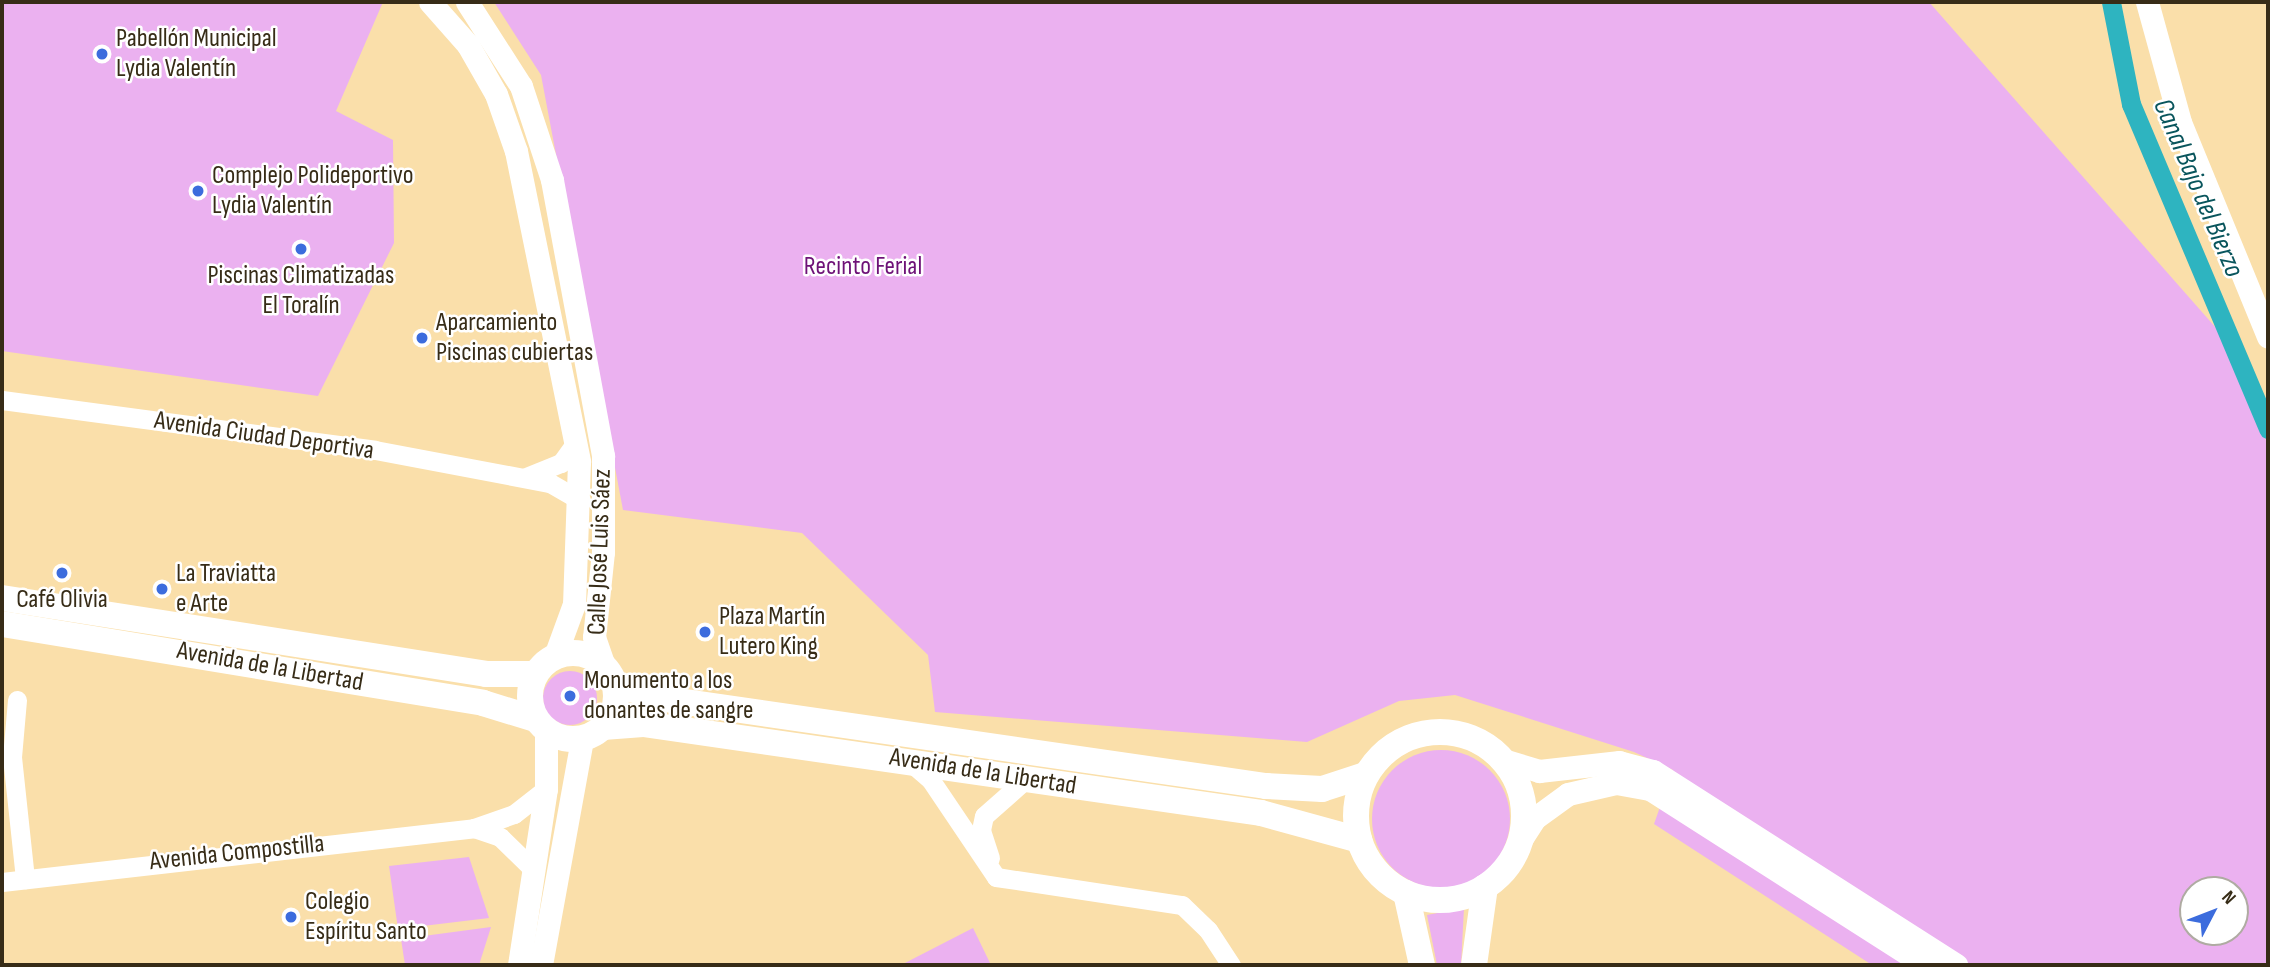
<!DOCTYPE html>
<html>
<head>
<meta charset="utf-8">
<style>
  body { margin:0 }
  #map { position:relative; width:2270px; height:967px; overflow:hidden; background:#fadfaa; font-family:"Sofia Sans Condensed",sans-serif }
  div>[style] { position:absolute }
  .green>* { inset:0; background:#ebb1f0 }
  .round { border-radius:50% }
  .canal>* { height:19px; margin:-9.5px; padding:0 9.5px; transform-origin:9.5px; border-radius:9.5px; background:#2eb4c0 }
  .minor>* { height:19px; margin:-9.5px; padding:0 9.5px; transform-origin:9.5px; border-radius:9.5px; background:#fff }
  .tertiary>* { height:23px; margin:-11.5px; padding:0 11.5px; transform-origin:11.5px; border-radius:11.5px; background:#fff }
  .secondary>* { height:26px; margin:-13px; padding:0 13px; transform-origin:13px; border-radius:13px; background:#fff }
  .secondary>.ring { margin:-13px; padding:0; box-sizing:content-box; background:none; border:26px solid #fff; border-radius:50% }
  .dots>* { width:19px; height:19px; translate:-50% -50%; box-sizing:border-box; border:4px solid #fff; border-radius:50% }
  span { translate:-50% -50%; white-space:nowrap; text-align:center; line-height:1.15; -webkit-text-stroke:5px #fff; paint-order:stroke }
  .poi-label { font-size:26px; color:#372c17 }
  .left { translate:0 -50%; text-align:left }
  .park-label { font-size:26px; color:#6e1277 }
  .street-label { font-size:26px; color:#372c17 }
  .water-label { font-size:28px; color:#09555c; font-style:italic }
  .frame { position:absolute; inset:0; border:4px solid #372c17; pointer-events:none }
  .north { position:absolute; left:2179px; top:876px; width:70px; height:70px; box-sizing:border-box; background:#fff; border:2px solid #afaba2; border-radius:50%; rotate:48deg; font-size:19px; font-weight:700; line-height:28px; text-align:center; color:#372c17 }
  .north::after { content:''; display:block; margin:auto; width:24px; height:32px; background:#3c6cdd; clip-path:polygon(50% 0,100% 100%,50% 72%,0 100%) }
</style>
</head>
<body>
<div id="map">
  <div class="green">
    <div style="clip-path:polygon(2px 2px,383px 2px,336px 111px,393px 140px,394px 243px,318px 396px,2px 351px)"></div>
    <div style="clip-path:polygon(evenodd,494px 2px,1929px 2px,2224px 337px,2268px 445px,2268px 965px,1872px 965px,1654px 824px,1673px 770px,1634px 752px,1455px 695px,1399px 701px,1307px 742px,935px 712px,928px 655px,802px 533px,623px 510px,541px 75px,494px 2px,2193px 890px,2235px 890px,2235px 932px,2193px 932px,2193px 890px)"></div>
    <div class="round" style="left:543px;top:671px;width:54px;height:54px"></div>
    <div class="round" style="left:1372px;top:750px;width:138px;height:138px"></div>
    <div style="clip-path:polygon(469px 857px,489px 918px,398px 929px,389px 866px)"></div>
    <div style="clip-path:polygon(1464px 908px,1461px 965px,1437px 965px,1427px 915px)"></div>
    <div style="clip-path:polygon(491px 927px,479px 965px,405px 965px,401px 939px)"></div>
    <div style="clip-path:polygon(973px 928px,991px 965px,901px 965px)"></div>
  </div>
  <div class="canal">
    <div style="left:2111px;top:2px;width:104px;rotate:78.9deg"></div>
    <div style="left:2131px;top:104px;width:353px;rotate:67.1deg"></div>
  </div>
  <div class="minor">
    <div style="left:2px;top:400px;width:376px;rotate:7.6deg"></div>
    <div style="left:375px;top:450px;width:178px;rotate:10.7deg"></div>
    <div style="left:550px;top:483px;width:36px;rotate:30deg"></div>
    <div style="left:526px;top:477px;width:38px;rotate:-22deg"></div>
    <div style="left:561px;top:463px;width:22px;rotate:-54deg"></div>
    <div style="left:17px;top:700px;width:57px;rotate:95deg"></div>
    <div style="left:12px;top:757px;width:123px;rotate:83.9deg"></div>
    <div style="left:909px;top:761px;width:28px;rotate:41deg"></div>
    <div style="left:930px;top:779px;width:118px;rotate:56deg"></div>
    <div style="left:996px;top:877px;width:188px;rotate:8.6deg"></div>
    <div style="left:1182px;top:905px;width:36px;rotate:44deg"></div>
    <div style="left:1208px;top:930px;width:42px;rotate:56.7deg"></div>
    <div style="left:474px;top:828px;width:28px;rotate:19deg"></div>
    <div style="left:500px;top:837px;width:49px;rotate:44.2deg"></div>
    <div style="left:990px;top:858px;width:29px;rotate:-108deg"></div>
    <div style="left:981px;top:830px;width:14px;rotate:-78deg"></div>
    <div style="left:984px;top:816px;width:56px;rotate:-41.4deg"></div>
    <div style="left:2px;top:882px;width:475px;rotate:-6.5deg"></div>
    <div style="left:474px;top:828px;width:42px;rotate:-19.3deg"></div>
    <div style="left:514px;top:814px;width:41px;rotate:-38deg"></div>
  </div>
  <div class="tertiary">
    <div style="left:430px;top:2px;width:57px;rotate:48.5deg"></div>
    <div style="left:468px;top:45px;width:56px;rotate:60.3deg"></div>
    <div style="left:496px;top:94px;width:60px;rotate:70.7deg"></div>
    <div style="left:516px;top:151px;width:317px;rotate:78.5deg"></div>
    <div style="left:579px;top:462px;width:142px;rotate:92deg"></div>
    <div style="left:574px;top:604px;width:55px;rotate:110.1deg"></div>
    <div style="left:467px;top:2px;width:100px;rotate:57.3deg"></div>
    <div style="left:521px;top:86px;width:99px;rotate:71.7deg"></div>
    <div style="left:552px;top:180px;width:281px;rotate:79.5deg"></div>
    <div style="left:603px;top:456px;width:96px;rotate:90deg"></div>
    <div style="left:603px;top:552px;width:85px;rotate:96deg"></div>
    <div style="left:594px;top:637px;width:31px;rotate:71deg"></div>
    <div style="left:2147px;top:2px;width:124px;rotate:74.6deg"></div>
    <div style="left:2180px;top:122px;width:232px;rotate:67.7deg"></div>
    <div style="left:1503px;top:760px;width:38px;rotate:17deg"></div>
    <div style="left:1539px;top:771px;width:81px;rotate:-6.4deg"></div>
    <div style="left:1619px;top:762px;width:35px;rotate:15deg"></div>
    <div style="left:1653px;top:771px;width:360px;rotate:32.6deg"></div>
    <div style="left:1520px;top:841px;width:27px;rotate:-57deg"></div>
    <div style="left:1535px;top:818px;width:41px;rotate:-36deg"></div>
    <div style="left:1568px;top:794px;width:49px;rotate:-12.9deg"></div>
    <div style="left:1616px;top:783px;width:35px;rotate:10deg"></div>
    <div style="left:1650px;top:789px;width:326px;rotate:32.6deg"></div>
    <div style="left:519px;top:965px;width:178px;rotate:-81.3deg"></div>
    <div style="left:546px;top:789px;width:59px;rotate:-90deg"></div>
    <div style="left:541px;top:965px;width:230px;rotate:-79.7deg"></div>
  </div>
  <div class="secondary">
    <div style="left:2px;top:598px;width:490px;rotate:8.9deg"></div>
    <div style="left:486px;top:674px;width:49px"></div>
    <div style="left:2px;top:624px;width:487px;rotate:9.3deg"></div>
    <div style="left:483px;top:703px;width:54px;rotate:17.1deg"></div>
    <div class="ring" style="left:530px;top:653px;width:60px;height:60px"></div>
    <div style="left:614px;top:684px;width:53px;rotate:16.4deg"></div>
    <div style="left:665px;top:699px;width:607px;rotate:8.24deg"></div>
    <div style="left:1266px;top:786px;width:56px;rotate:3.1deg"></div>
    <div style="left:1322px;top:789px;width:45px;rotate:-18deg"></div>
    <div style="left:603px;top:727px;width:40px;rotate:-4.3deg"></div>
    <div style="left:643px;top:724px;width:624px;rotate:8.19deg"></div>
    <div style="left:1261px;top:813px;width:102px;rotate:15.4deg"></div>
    <div class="ring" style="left:1356px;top:732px;width:142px;height:142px"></div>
    <div style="left:1406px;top:893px;width:74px;rotate:77.5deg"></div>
    <div style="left:1474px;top:965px;width:79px;rotate:-82deg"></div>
  </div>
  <div class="dots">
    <div style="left:102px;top:54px;background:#3c6cdd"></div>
    <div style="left:198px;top:191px;background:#3c6cdd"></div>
    <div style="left:301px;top:249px;background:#3c6cdd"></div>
    <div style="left:422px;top:338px;background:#3c6cdd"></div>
    <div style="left:62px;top:573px;background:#3c6cdd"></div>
    <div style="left:162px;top:589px;background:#3c6cdd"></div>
    <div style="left:705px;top:632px;background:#3c6cdd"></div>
    <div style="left:570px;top:696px;background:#3c6cdd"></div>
    <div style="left:291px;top:917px;background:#3c6cdd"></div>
  </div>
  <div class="poi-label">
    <span class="left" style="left:116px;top:54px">Pabellón Municipal<br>Lydia Valentín</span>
    <span class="left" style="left:212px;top:191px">Complejo Polideportivo<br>Lydia Valentín</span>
    <span style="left:301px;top:291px">Piscinas Climatizadas<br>El Toralín</span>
    <span class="left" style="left:436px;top:338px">Aparcamiento<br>Piscinas cubiertas</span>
    <span class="left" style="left:176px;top:589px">La Traviatta<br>e Arte</span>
    <span style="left:62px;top:600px">Café Olivia</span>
    <span class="left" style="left:719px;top:632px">Plaza Martín<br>Lutero King</span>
    <span class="left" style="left:584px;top:696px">Monumento a los<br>donantes de sangre</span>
    <span class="left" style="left:305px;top:917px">Colegio<br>Espíritu Santo</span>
  </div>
  <div class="park-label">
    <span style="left:863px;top:267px">Recinto Ferial</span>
  </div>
  <div class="street-label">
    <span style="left:264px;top:436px;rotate:8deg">Avenida Ciudad Deportiva</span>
    <span style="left:600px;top:552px;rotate:-88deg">Calle José Luis Sáez</span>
    <span style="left:270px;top:667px;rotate:10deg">Avenida de la Libertad</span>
    <span style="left:983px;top:772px;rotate:9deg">Avenida de la Libertad</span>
    <span style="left:237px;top:853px;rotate:-6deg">Avenida Compostilla</span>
  </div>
  <div class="water-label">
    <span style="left:2198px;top:188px;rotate:67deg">Canal Bajo del Bierzo</span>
  </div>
  <div class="frame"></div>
  <div class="north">N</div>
</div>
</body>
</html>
